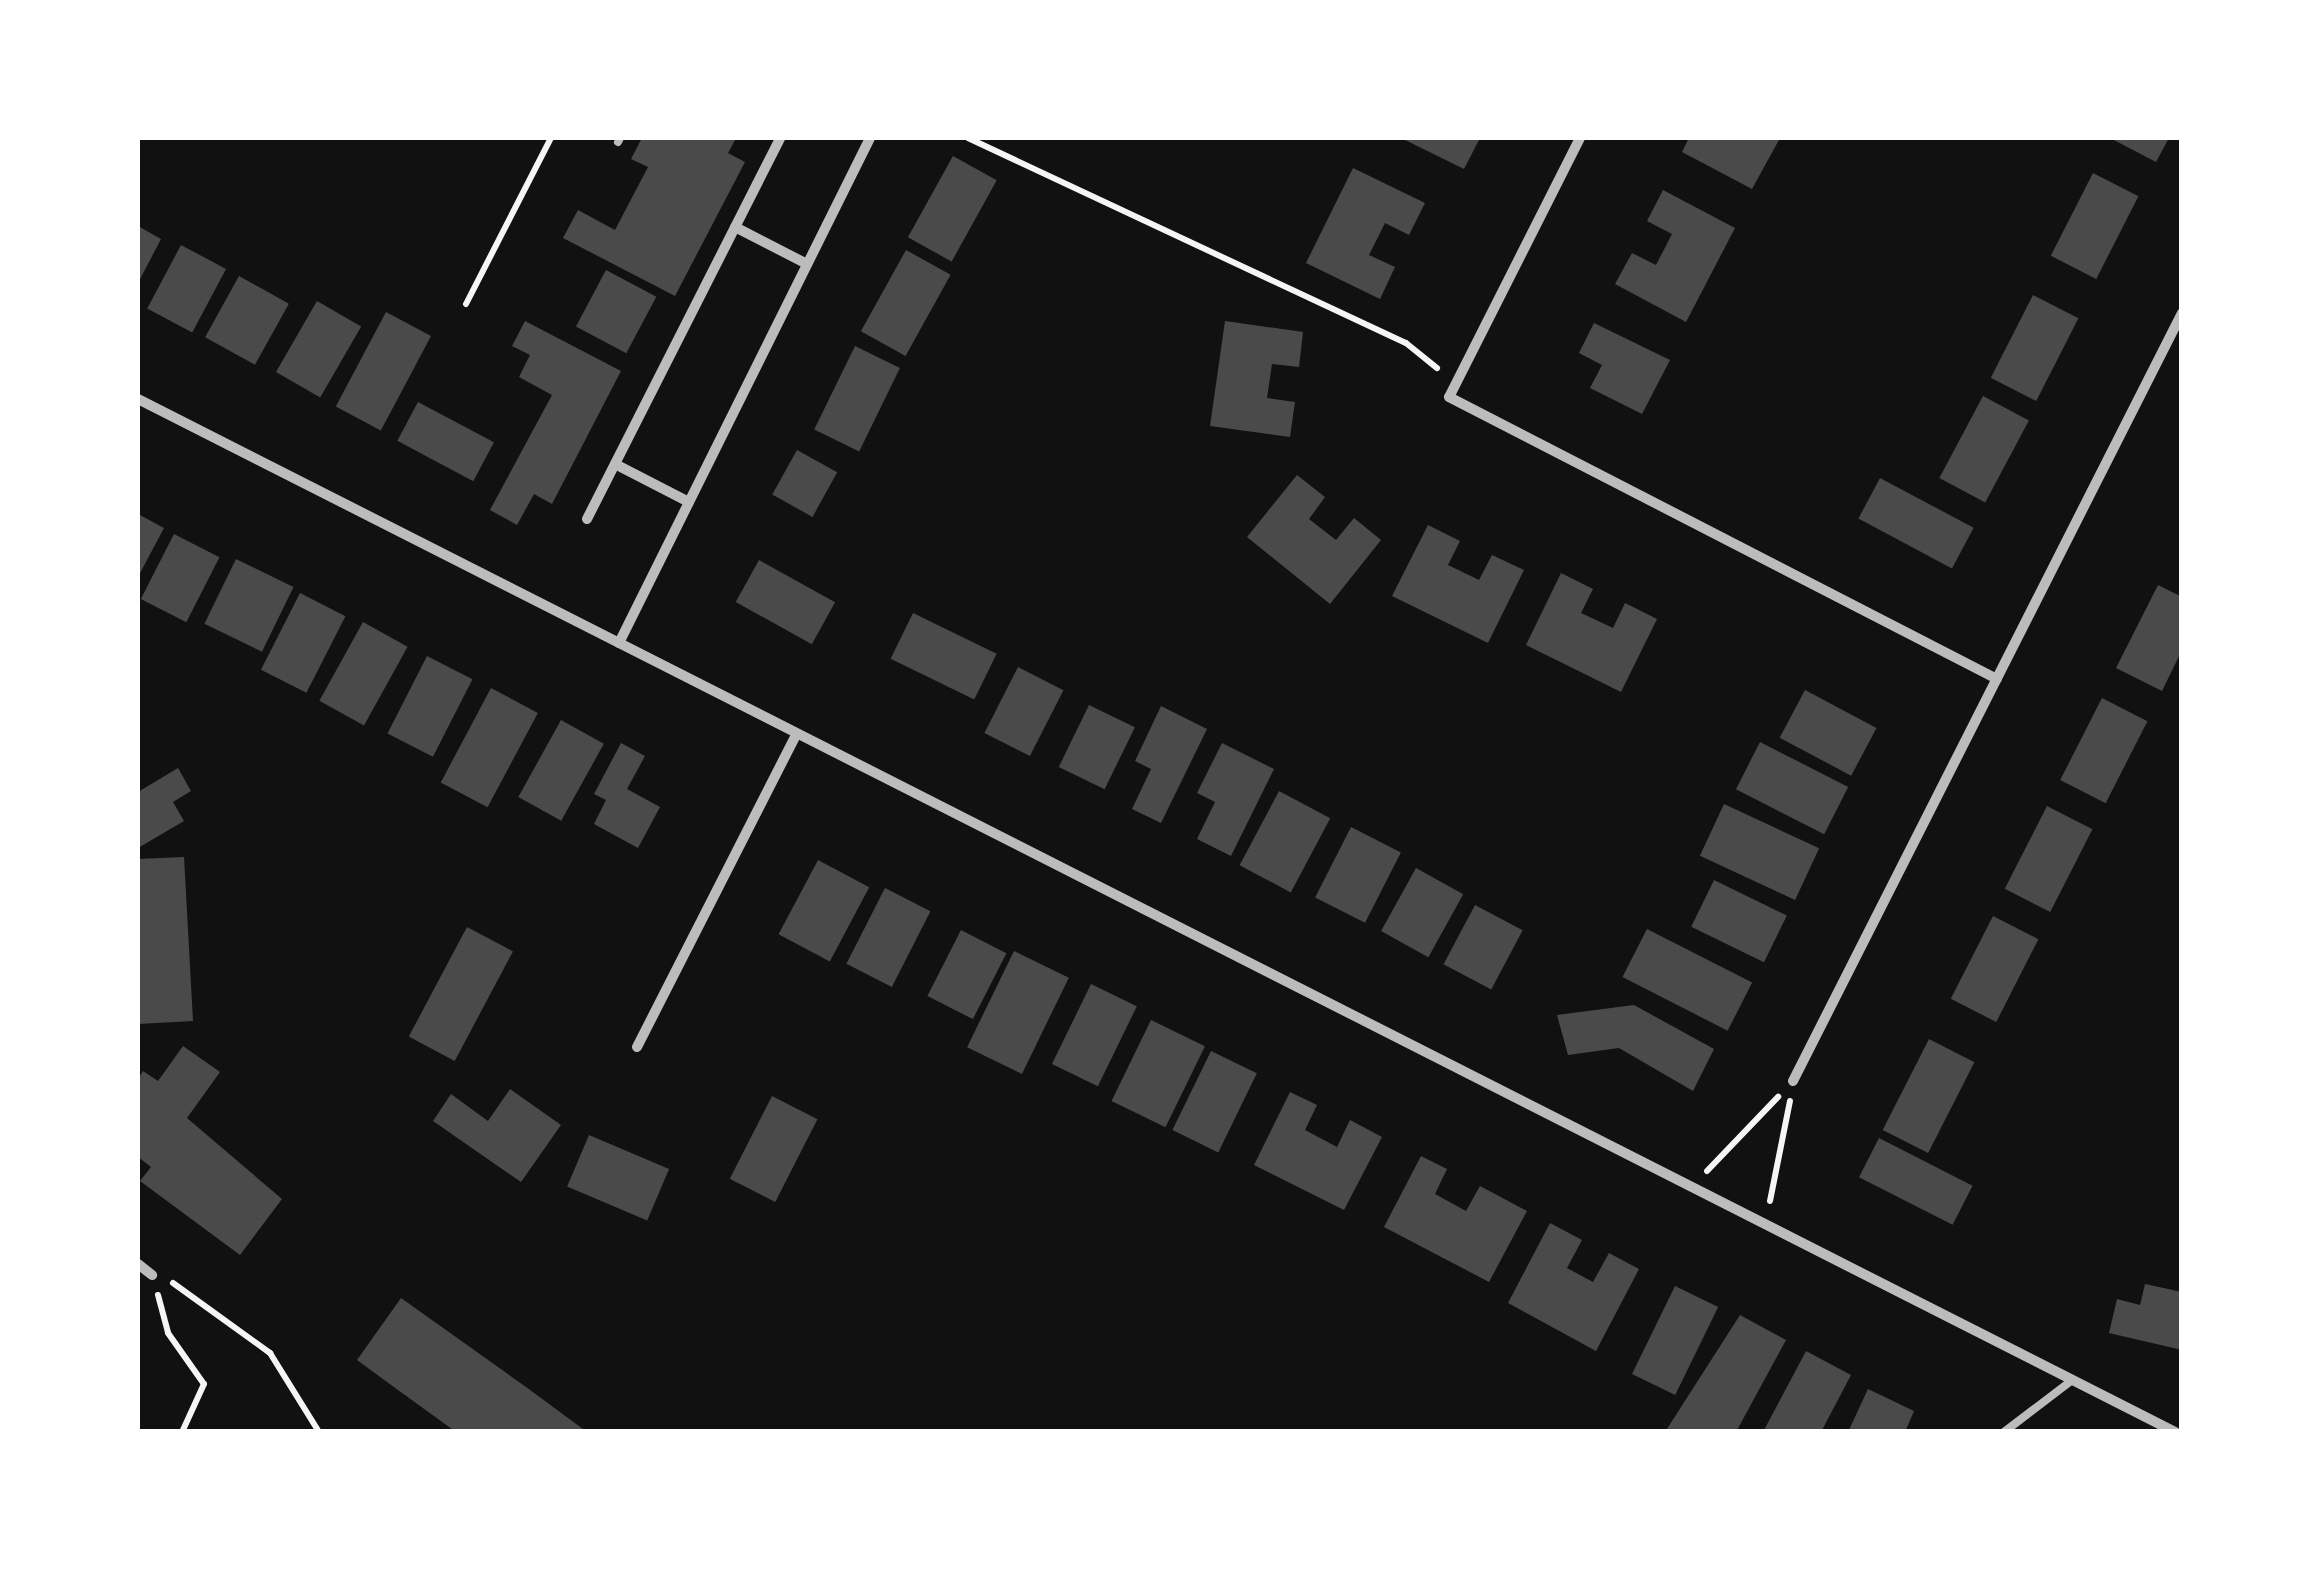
<!DOCTYPE html>
<html>
<head>
<meta charset="utf-8">
<style>
  body { margin:0 }
  #map { position:relative; width:2319px; height:1569px; overflow:hidden; background:#111; font-family:"Noto Serif",serif }
  div>[style] { position:absolute }
  .building>* { inset:0; background:#4a4a4a; transform-origin:0 0 }
  .path>* { height:6px; margin:-3px; padding:0 3px; transform-origin:3px; border-radius:3px; background:#f5f5f5 }
  .service>* { height:8px; margin:-4px; padding:0 4px; transform-origin:4px; border-radius:4px; background:#bcbcbc }
  .minor>* { height:10px; margin:-5px; padding:0 5px; transform-origin:5px; border-radius:5px; background:#bcbcbc }
  span { translate:-50% -50%; white-space:nowrap; text-align:center; line-height:1.15; -webkit-text-stroke:10px #fff; paint-order:stroke }
  .frame { position:absolute; inset:0; border:140px solid #fff; pointer-events:none }
</style>
</head>
<body>
<div id="map">
  <div class="building">
    <div style="clip-path:polygon(642px 138px,736px 138px,728px 153px,745px 162px,675px 296px,563px 238px,578px 210px,615px 230px,648px 167px,631px 159px)"></div>
    <div style="clip-path:polygon(1401px 138px,1480px 138px,1464px 169px)"></div>
    <div style="clip-path:polygon(1689px 138px,1780px 138px,1752px 189px,1682px 152px)"></div>
    <div style="clip-path:polygon(2110px 138px,2169px 138px,2156px 162px)"></div>
    <div style="left:953px;top:156px;width:50px;height:93px;rotate:29deg"></div>
    <div style="clip-path:polygon(1353px 168px,1425px 203px,1409px 235px,1385px 223px,1369px 255px,1395px 267px,1380px 299px,1306px 263px)"></div>
    <div style="left:2093px;top:173px;width:51px;height:93px;rotate:27deg"></div>
    <div style="clip-path:polygon(1663px 190px,1735px 228px,1686px 322px,1615px 284px,1632px 253px,1656px 265px,1672px 234px,1647px 221px)"></div>
    <div style="clip-path:polygon(138px 226px,161px 239px,138px 283px)"></div>
    <div style="left:181px;top:245px;width:51px;height:72px;rotate:28deg"></div>
    <div style="left:906px;top:250px;width:51px;height:93px;rotate:29deg"></div>
    <div style="left:606px;top:270px;width:57px;height:64px;rotate:28deg"></div>
    <div style="left:239px;top:276px;width:57px;height:70px;rotate:29deg"></div>
    <div style="left:2033px;top:295px;width:51px;height:93px;rotate:27deg"></div>
    <div style="left:317px;top:301px;width:51px;height:82px;rotate:30deg"></div>
    <div style="left:386px;top:312px;width:51px;height:107px;rotate:28deg"></div>
    <div style="clip-path:polygon(525px 321px,621px 371px,552px 504px,534px 494px,517px 525px,490px 510px,552px 395px,519px 377px,530px 355px,512px 346px)"></div>
    <div style="clip-path:polygon(1225px 321px,1303px 332px,1299px 367px,1272px 364px,1267px 398px,1295px 402px,1290px 437px,1210px 426px)"></div>
    <div style="clip-path:polygon(1594px 323px,1670px 360px,1642px 414px,1590px 388px,1602px 365px,1579px 353px)"></div>
    <div style="left:855px;top:346px;width:50px;height:93px;rotate:26deg"></div>
    <div style="left:1983px;top:396px;width:52px;height:93px;rotate:28deg"></div>
    <div style="left:418px;top:402px;width:86px;height:44px;rotate:28deg"></div>
    <div style="left:797px;top:450px;width:46px;height:51px;rotate:29deg"></div>
    <div style="clip-path:polygon(1297px 475px,1325px 497px,1309px 519px,1336px 540px,1354px 518px,1381px 540px,1330px 604px,1247px 537px)"></div>
    <div style="left:1880px;top:478px;width:106px;height:46px;rotate:28deg"></div>
    <div style="clip-path:polygon(138px 514px,164px 528px,138px 577px)"></div>
    <div style="clip-path:polygon(1428px 525px,1460px 541px,1448px 565px,1479px 580px,1492px 555px,1524px 570px,1488px 643px,1392px 596px)"></div>
    <div style="left:174px;top:534px;width:51px;height:73px;rotate:27deg"></div>
    <div style="left:236px;top:559px;width:64px;height:72px;rotate:26deg"></div>
    <div style="left:759px;top:560px;width:87px;height:48px;rotate:29deg"></div>
    <div style="clip-path:polygon(1561px 573px,1593px 589px,1581px 613px,1613px 628px,1625px 603px,1657px 619px,1621px 692px,1526px 645px)"></div>
    <div style="clip-path:polygon(2158px 585px,2182px 597px,2182px 650px,2162px 691px,2116px 668px)"></div>
    <div style="left:300px;top:593px;width:51px;height:86px;rotate:27deg"></div>
    <div style="left:913px;top:613px;width:93px;height:51px;rotate:26deg"></div>
    <div style="left:363px;top:622px;width:51px;height:90px;rotate:29deg"></div>
    <div style="left:427px;top:656px;width:51px;height:87px;rotate:27deg"></div>
    <div style="left:1018px;top:667px;width:51px;height:74px;rotate:27deg"></div>
    <div style="left:491px;top:688px;width:53px;height:107px;rotate:28deg"></div>
    <div style="left:1805px;top:690px;width:81px;height:54px;rotate:28deg"></div>
    <div style="left:2102px;top:698px;width:51px;height:92px;rotate:27deg"></div>
    <div style="left:1089px;top:705px;width:51px;height:69px;rotate:26deg"></div>
    <div style="clip-path:polygon(1161px 706px,1207px 729px,1161px 823px,1132px 809px,1151px 769px,1135px 761px)"></div>
    <div style="left:561px;top:720px;width:49px;height:88px;rotate:29deg"></div>
    <div style="left:1760px;top:742px;width:99px;height:53px;rotate:27deg"></div>
    <div style="clip-path:polygon(621px 743px,645px 756px,627px 789px,660px 807px,638px 848px,594px 824px,606px 800px,594px 794px)"></div>
    <div style="clip-path:polygon(1222px 743px,1274px 769px,1231px 856px,1197px 839px,1215px 802px,1197px 793px)"></div>
    <div style="clip-path:polygon(178px 768px,191px 791px,173px 802px,184px 821px,138px 848px,138px 792px)"></div>
    <div style="left:1279px;top:791px;width:58px;height:84px;rotate:28deg"></div>
    <div style="left:1724px;top:804px;width:105px;height:57px;rotate:25deg"></div>
    <div style="left:2047px;top:806px;width:51px;height:93px;rotate:27deg"></div>
    <div style="left:1351px;top:827px;width:56px;height:79px;rotate:27deg"></div>
    <div style="clip-path:polygon(184px 857px,193px 1021px,138px 1024px,138px 859px)"></div>
    <div style="left:818px;top:860px;width:58px;height:84px;rotate:28deg"></div>
    <div style="left:1416px;top:868px;width:54px;height:72px;rotate:29deg"></div>
    <div style="left:1714px;top:880px;width:81px;height:52px;rotate:26deg"></div>
    <div style="left:885px;top:888px;width:51px;height:85px;rotate:27deg"></div>
    <div style="left:1475px;top:905px;width:54px;height:67px;rotate:28deg"></div>
    <div style="left:1993px;top:916px;width:51px;height:93px;rotate:27deg"></div>
    <div style="left:467px;top:927px;width:52px;height:124px;rotate:28deg"></div>
    <div style="left:1647px;top:929px;width:118px;height:54px;rotate:27deg"></div>
    <div style="left:961px;top:930px;width:51px;height:74px;rotate:27deg"></div>
    <div style="left:1014px;top:951px;width:61px;height:107px;rotate:26deg"></div>
    <div style="left:1091px;top:984px;width:51px;height:89px;rotate:26deg"></div>
    <div style="clip-path:polygon(1634px 1005px,1714px 1049px,1693px 1091px,1619px 1048px,1568px 1055px,1557px 1015px)"></div>
    <div style="left:1151px;top:1020px;width:60px;height:90px;rotate:26deg"></div>
    <div style="left:1929px;top:1039px;width:51px;height:102px;rotate:27deg"></div>
    <div style="clip-path:polygon(183px 1046px,220px 1072px,187px 1118px,282px 1199px,240px 1255px,140px 1181px,151px 1167px,138px 1157px,138px 1079px,143px 1071px,158px 1081px)"></div>
    <div style="left:1211px;top:1051px;width:51px;height:88px;rotate:26deg"></div>
    <div style="clip-path:polygon(510px 1089px,561px 1125px,521px 1182px,433px 1121px,451px 1094px,488px 1121px)"></div>
    <div style="clip-path:polygon(1290px 1092px,1317px 1105px,1305px 1130px,1337px 1147px,1350px 1120px,1382px 1137px,1344px 1210px,1254px 1165px)"></div>
    <div style="left:772px;top:1096px;width:51px;height:93px;rotate:27deg"></div>
    <div style="left:589px;top:1135px;width:87px;height:56px;rotate:23deg"></div>
    <div style="left:1879px;top:1138px;width:105px;height:44px;rotate:27deg"></div>
    <div style="clip-path:polygon(1421px 1156px,1447px 1169px,1435px 1194px,1466px 1211px,1480px 1186px,1527px 1211px,1489px 1282px,1384px 1227px)"></div>
    <div style="clip-path:polygon(1550px 1223px,1582px 1240px,1567px 1268px,1593px 1282px,1609px 1253px,1639px 1269px,1596px 1351px,1508px 1303px)"></div>
    <div style="clip-path:polygon(2145px 1284px,2182px 1292px,2182px 1350px,2109px 1333px,2117px 1299px,2140px 1305px)"></div>
    <div style="left:1675px;top:1286px;width:48px;height:98px;rotate:26deg"></div>
    <div style="clip-path:polygon(401px 1298px,526px 1387px,587px 1432px,456px 1432px,398px 1390px,357px 1360px)"></div>
    <div style="clip-path:polygon(1740px 1315px,1786px 1340px,1736px 1432px,1665px 1432px)"></div>
    <div style="clip-path:polygon(1806px 1351px,1851px 1375px,1821px 1432px,1763px 1432px)"></div>
    <div style="clip-path:polygon(1868px 1389px,1914px 1411px,1905px 1432px,1848px 1432px)"></div>
  </div>
  <div class="path">
    <div style="left:968px;top:138px;width:484px;rotate:25.1deg"></div>
    <div style="left:1406px;top:343px;width:40px;rotate:39deg"></div>
    <div style="left:466px;top:304px;width:186px;rotate:-62.9deg"></div>
    <div style="left:1707px;top:1171px;width:103px;rotate:-46.2deg"></div>
    <div style="left:1770px;top:1201px;width:102px;rotate:-78.7deg"></div>
    <div style="left:173px;top:1283px;width:120px;rotate:35.8deg"></div>
    <div style="left:270px;top:1353px;width:93px;rotate:58.2deg"></div>
    <div style="left:158px;top:1295px;width:39px;rotate:75deg"></div>
    <div style="left:168px;top:1333px;width:62px;rotate:54.8deg"></div>
    <div style="left:204px;top:1384px;width:53px;rotate:114.6deg"></div>
  </div>
  <div class="service">
    <div style="left:618px;top:142px;width:4px;rotate:-63deg"></div>
    <div style="left:2004px;top:1432px;width:84px;rotate:-37.3deg"></div>
  </div>
  <div class="minor">
    <div style="left:1580px;top:138px;width:290px;rotate:116.8deg"></div>
    <div style="left:1449px;top:397px;width:616px;rotate:27.23deg"></div>
    <div style="left:735px;top:227px;width:81px;rotate:27.2deg"></div>
    <div style="left:138px;top:399px;width:2284px;rotate:26.89deg"></div>
    <div style="left:615px;top:464px;width:83px;rotate:27.2deg"></div>
    <div style="left:587px;top:519px;width:427px;rotate:-63.1deg"></div>
    <div style="left:619px;top:643px;width:564px;rotate:-63.57deg"></div>
    <div style="left:637px;top:1047px;width:350px;rotate:-63deg"></div>
    <div style="left:1793px;top:1081px;width:861px;rotate:-63.14deg"></div>
    <div style="left:138px;top:1264px;width:18px;rotate:38deg"></div>
  </div>
  <div class="frame"></div>
</div>
</body>
</html>
